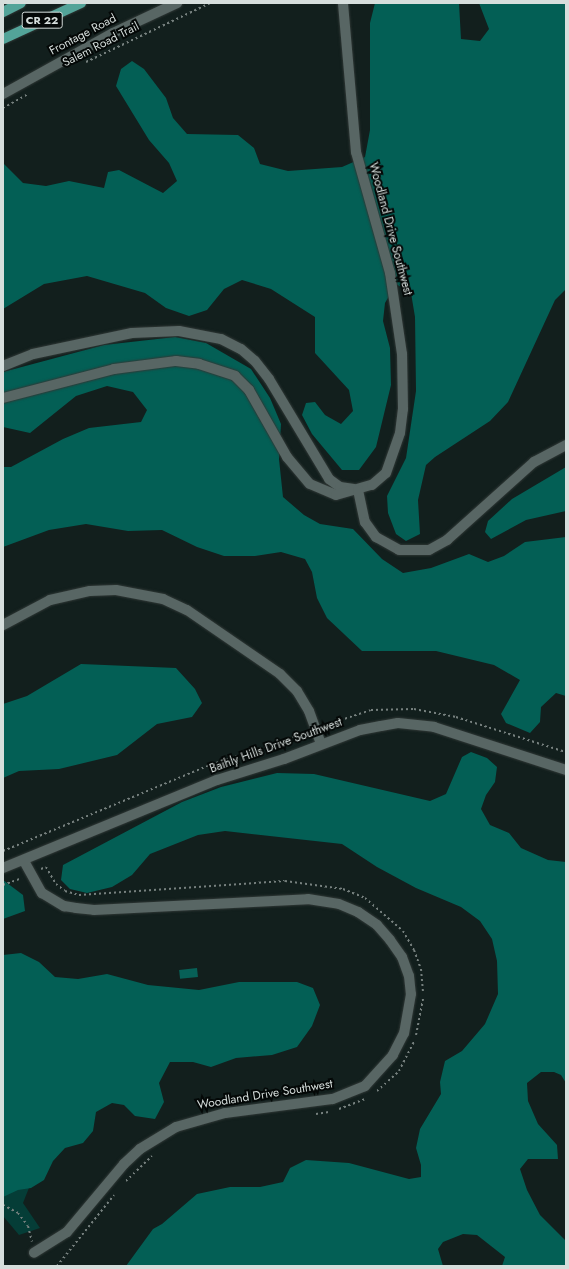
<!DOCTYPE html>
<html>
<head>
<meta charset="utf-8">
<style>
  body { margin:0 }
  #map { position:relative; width:569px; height:1269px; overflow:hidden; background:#121f1d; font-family:Jost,sans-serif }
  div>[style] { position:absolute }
  .green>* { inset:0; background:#053d37 }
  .forest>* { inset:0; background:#035f55 }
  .water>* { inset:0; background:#076057; transform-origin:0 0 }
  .path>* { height:2px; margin-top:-1px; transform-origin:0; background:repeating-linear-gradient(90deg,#76807e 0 2px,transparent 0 5px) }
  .roads { filter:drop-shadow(0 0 1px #303836) drop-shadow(0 0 1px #303836) }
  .minor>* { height:10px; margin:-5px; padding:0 5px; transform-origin:5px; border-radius:5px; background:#586664 }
  .major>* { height:10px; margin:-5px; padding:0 5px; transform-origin:5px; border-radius:5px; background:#53a499 }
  span { translate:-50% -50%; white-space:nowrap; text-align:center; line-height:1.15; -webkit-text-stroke:4px #040807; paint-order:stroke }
  .shield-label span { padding:1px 3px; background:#040807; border:1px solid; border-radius:3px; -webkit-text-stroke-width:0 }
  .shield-label { font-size:11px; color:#d6dedc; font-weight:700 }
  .street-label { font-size:12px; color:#d6dedc }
  .frame { position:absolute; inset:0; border:4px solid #d6dedc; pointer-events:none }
</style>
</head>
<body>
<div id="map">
  <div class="green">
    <div style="clip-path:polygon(3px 1090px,59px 1112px,23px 1203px,40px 1228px,19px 1235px,3px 1216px)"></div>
  </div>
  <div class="forest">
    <div style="clip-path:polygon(375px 3px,459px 3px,461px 39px,480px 41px,489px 29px,479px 3px,566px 3px,566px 289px,555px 300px,508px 402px,490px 421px,435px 457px,426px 465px,418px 500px,420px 534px,406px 541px,396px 534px,388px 513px,387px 496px,406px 458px,416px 391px,415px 317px,411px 293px,396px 284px,385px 303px,383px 321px,390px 348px,391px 385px,376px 447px,359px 470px,342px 470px,312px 434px,302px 415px,306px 403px,315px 402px,325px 415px,341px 424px,353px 411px,349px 390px,315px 353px,315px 317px,271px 289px,242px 280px,224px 289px,207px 310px,189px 316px,166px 308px,145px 293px,87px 276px,44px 284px,3px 309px,3px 163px,23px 183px,46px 186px,69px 181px,104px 188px,108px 172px,119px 170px,163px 193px,177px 181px,169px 163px,149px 140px,116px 86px,121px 69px,132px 61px,144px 69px,166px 98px,173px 118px,187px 134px,238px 135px,254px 148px,260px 164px,288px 171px,342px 167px,365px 157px,370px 130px,370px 23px)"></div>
    <div style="clip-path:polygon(175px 337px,206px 343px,251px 369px,270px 398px,281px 424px,279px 459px,283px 497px,304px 515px,320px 524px,353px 529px,382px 559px,403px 573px,431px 568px,469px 554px,488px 562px,504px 556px,525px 542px,566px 537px,566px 696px,556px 693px,541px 707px,540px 722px,530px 733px,506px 723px,501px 714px,520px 680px,494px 665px,436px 651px,362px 651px,327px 618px,317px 598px,312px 572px,305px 559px,281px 552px,255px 556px,224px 556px,197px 547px,162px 530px,128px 531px,86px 524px,49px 530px,3px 547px,3px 467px,11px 467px,63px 439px,89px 428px,141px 422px,147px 410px,133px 392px,107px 386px,76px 396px,30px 433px,3px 427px,3px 372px,104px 345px)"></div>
    <div style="clip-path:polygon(566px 467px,566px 511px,526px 520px,491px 539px,485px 532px,488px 521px,512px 499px)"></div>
    <div style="clip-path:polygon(81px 664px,176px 668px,195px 689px,202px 703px,192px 717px,157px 724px,117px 755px,59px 769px,19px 771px,3px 778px,3px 704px,27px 696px)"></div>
    <div style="clip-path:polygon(471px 752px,487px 758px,497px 767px,495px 782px,486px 795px,481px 809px,490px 825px,509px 833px,521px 848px,548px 860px,566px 862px,566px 1083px,561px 1075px,554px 1072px,541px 1072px,527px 1083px,528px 1101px,538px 1124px,557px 1145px,558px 1159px,528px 1159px,520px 1169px,527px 1190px,540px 1215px,566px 1241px,566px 1266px,502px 1266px,505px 1257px,477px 1235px,463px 1234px,443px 1242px,438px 1249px,443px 1266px,126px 1266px,153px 1229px,162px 1224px,197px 1194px,230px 1187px,260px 1187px,283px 1182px,290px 1168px,306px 1160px,349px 1163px,409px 1179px,421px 1177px,421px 1165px,416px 1148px,420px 1129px,441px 1094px,440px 1082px,445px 1061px,462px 1051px,485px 1024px,498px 994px,497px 961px,492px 939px,480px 921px,461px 907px,416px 888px,377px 867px,342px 844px,225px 831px,198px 835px,150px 854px,132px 875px,112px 887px,87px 893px,70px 889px,61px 880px,63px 865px,182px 802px,221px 787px,277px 773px,314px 774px,430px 801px,446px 794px,462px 757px)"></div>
    <div style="clip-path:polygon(3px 880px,23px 895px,25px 911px,3px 919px)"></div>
    <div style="clip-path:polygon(21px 953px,39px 962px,55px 977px,78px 979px,107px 974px,148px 985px,199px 990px,239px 982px,297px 982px,313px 988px,320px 1005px,312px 1026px,297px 1047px,272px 1055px,236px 1058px,211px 1067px,193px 1062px,170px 1062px,159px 1083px,164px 1102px,155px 1119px,135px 1116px,124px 1105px,112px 1103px,96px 1112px,93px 1131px,83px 1143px,65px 1148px,53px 1161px,44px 1180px,31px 1188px,18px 1190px,3px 1197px,3px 955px)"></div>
  </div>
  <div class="water">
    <div style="left:197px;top:968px;width:9px;height:18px;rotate:84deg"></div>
  </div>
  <div class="path">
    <div style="left:86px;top:62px;width:137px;rotate:-25.4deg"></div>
    <div style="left:3px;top:108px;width:29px;rotate:-29deg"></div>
    <div style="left:326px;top:725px;width:47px;rotate:-18.4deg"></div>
    <div style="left:371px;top:710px;width:43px;rotate:-1.3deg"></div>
    <div style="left:414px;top:709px;width:43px;rotate:10.8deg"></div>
    <div style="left:456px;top:717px;width:115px;rotate:17.7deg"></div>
    <div style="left:3px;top:851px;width:221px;rotate:-22.6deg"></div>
    <div style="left:207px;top:766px;width:103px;rotate:-18.6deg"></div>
    <div style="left:41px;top:869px;width:5px;rotate:-22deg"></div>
    <div style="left:46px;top:867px;width:20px;rotate:60deg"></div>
    <div style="left:56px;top:884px;width:11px;rotate:38deg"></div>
    <div style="left:65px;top:891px;width:15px;rotate:16deg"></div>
    <div style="left:79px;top:895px;width:206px;rotate:-3.9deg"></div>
    <div style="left:285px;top:881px;width:59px;rotate:7.9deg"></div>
    <div style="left:343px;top:889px;width:24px;rotate:22deg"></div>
    <div style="left:365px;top:898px;width:50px;rotate:41deg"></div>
    <div style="left:403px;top:931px;width:22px;rotate:60deg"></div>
    <div style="left:414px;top:950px;width:20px;rotate:70deg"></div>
    <div style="left:421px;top:969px;width:25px;rotate:85deg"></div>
    <div style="left:3px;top:885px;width:20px;rotate:-20deg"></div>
    <div style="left:416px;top:1035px;width:38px;rotate:-79deg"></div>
    <div style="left:377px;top:1091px;width:30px;rotate:-42deg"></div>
    <div style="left:399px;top:1071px;width:34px;rotate:-63deg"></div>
    <div style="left:339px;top:1109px;width:28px;rotate:-21deg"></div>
    <div style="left:316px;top:1114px;width:13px;rotate:-9deg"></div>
    <div style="left:126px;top:1181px;width:36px;rotate:-44deg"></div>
    <div style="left:3px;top:1205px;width:17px;rotate:28deg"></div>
    <div style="left:18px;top:1213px;width:16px;rotate:52deg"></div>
    <div style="left:28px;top:1226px;width:16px;rotate:76deg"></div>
    <div style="left:57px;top:1266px;width:91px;rotate:-51.2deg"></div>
  </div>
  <div class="roads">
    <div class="minor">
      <div style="left:3px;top:94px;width:126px;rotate:-29deg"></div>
      <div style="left:113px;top:33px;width:71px;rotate:-25.1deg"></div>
      <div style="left:3px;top:366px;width:32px;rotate:-22deg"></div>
      <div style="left:33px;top:354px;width:101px;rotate:-12deg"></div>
      <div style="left:132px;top:333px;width:47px;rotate:-2.4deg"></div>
      <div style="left:179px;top:331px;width:43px;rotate:10.8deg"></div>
      <div style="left:221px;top:339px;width:22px;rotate:27deg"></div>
      <div style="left:241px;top:349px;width:18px;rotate:41deg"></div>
      <div style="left:255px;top:361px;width:23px;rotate:52deg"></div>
      <div style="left:269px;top:379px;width:117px;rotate:59deg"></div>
      <div style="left:329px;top:479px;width:14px;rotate:36deg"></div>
      <div style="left:340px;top:487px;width:14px;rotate:8deg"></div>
      <div style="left:3px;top:398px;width:115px;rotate:-14.6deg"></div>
      <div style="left:114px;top:369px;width:63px;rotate:-7.4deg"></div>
      <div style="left:176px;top:361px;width:23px;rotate:7deg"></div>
      <div style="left:199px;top:364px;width:38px;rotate:18deg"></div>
      <div style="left:235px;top:376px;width:20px;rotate:45deg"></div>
      <div style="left:249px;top:390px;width:77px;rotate:60.4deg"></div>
      <div style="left:287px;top:457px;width:35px;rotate:50deg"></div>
      <div style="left:310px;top:484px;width:28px;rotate:23deg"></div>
      <div style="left:336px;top:495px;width:37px;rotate:-16deg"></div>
      <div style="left:372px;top:485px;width:18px;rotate:-41deg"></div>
      <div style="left:386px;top:473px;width:42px;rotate:-70.7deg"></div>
      <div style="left:400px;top:433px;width:24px;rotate:-83deg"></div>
      <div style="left:403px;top:409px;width:55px;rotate:-91deg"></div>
      <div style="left:402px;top:354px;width:82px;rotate:-98.4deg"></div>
      <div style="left:390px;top:273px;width:126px;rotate:-105.7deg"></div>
      <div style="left:356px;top:152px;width:150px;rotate:-95deg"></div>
      <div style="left:358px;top:490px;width:33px;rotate:78deg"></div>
      <div style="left:365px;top:522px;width:19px;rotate:54deg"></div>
      <div style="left:376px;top:537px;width:26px;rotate:29deg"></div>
      <div style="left:399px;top:550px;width:30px"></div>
      <div style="left:429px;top:550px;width:21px;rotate:-29deg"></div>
      <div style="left:447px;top:540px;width:117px;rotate:-41.9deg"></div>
      <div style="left:534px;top:462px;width:36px;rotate:-28deg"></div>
      <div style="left:3px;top:625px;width:53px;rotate:-28deg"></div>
      <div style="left:50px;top:600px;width:41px;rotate:-12.7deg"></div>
      <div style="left:90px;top:591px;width:26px;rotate:-2deg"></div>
      <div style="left:116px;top:590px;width:48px;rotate:10.8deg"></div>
      <div style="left:163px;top:599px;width:26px;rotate:25deg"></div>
      <div style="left:187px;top:610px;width:113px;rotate:34.5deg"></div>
      <div style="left:280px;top:674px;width:24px;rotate:45deg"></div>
      <div style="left:297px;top:691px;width:23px;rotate:59deg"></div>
      <div style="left:309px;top:711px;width:35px;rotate:70deg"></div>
      <div style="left:24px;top:861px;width:37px;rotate:61deg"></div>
      <div style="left:42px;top:893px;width:26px;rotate:31deg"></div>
      <div style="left:64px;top:906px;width:12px;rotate:9deg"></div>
      <div style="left:76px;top:908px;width:18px;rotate:6deg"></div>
      <div style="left:94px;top:910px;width:214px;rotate:-2.9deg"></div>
      <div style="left:308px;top:899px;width:31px;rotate:9deg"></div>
      <div style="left:339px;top:904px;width:21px;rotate:23deg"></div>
      <div style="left:358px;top:912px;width:23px;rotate:34deg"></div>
      <div style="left:377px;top:925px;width:20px;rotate:49deg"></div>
      <div style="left:390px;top:940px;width:21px;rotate:55deg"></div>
      <div style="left:402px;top:957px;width:20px;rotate:70deg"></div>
      <div style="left:409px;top:976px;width:18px;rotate:84deg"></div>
      <div style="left:411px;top:994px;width:40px;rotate:100deg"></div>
      <div style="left:404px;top:1033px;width:25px;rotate:117deg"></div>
      <div style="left:393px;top:1055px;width:42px;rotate:132.1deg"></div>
      <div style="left:365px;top:1086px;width:35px;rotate:158deg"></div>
      <div style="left:332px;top:1099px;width:108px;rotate:172.5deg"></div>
      <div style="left:225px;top:1113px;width:51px;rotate:164.1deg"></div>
      <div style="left:176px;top:1127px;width:42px;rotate:148.6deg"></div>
      <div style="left:140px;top:1149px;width:22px;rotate:137deg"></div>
      <div style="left:124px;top:1164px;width:89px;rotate:130deg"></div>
      <div style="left:67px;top:1232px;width:39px;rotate:148deg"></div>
      <div style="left:3px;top:868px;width:231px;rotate:-22.4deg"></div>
      <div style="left:217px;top:780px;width:70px;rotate:-17.4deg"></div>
      <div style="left:284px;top:759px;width:81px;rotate:-20.9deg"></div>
      <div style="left:360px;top:730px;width:21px;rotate:-11deg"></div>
      <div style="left:381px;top:726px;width:17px;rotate:-10deg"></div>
      <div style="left:398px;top:723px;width:36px;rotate:6deg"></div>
      <div style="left:434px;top:727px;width:139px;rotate:18deg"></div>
    </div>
    <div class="major">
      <div style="left:3px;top:12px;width:20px;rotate:-27deg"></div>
      <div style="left:3px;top:39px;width:86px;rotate:-24.8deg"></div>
    </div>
  </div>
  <div class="shield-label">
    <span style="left:42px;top:20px">CR 22</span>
  </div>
  <div class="street-label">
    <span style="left:83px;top:35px;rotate:-28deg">Frontage Road</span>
    <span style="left:101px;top:45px;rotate:-27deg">Salem Road Trail</span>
    <span style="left:390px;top:229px;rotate:75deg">Woodland Drive Southwest</span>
    <span style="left:276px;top:746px;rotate:-20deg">Baihly Hills Drive Southwest</span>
    <span style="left:265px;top:1095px;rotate:-9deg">Woodland Drive Southwest</span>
  </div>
  <div class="frame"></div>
</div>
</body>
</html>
